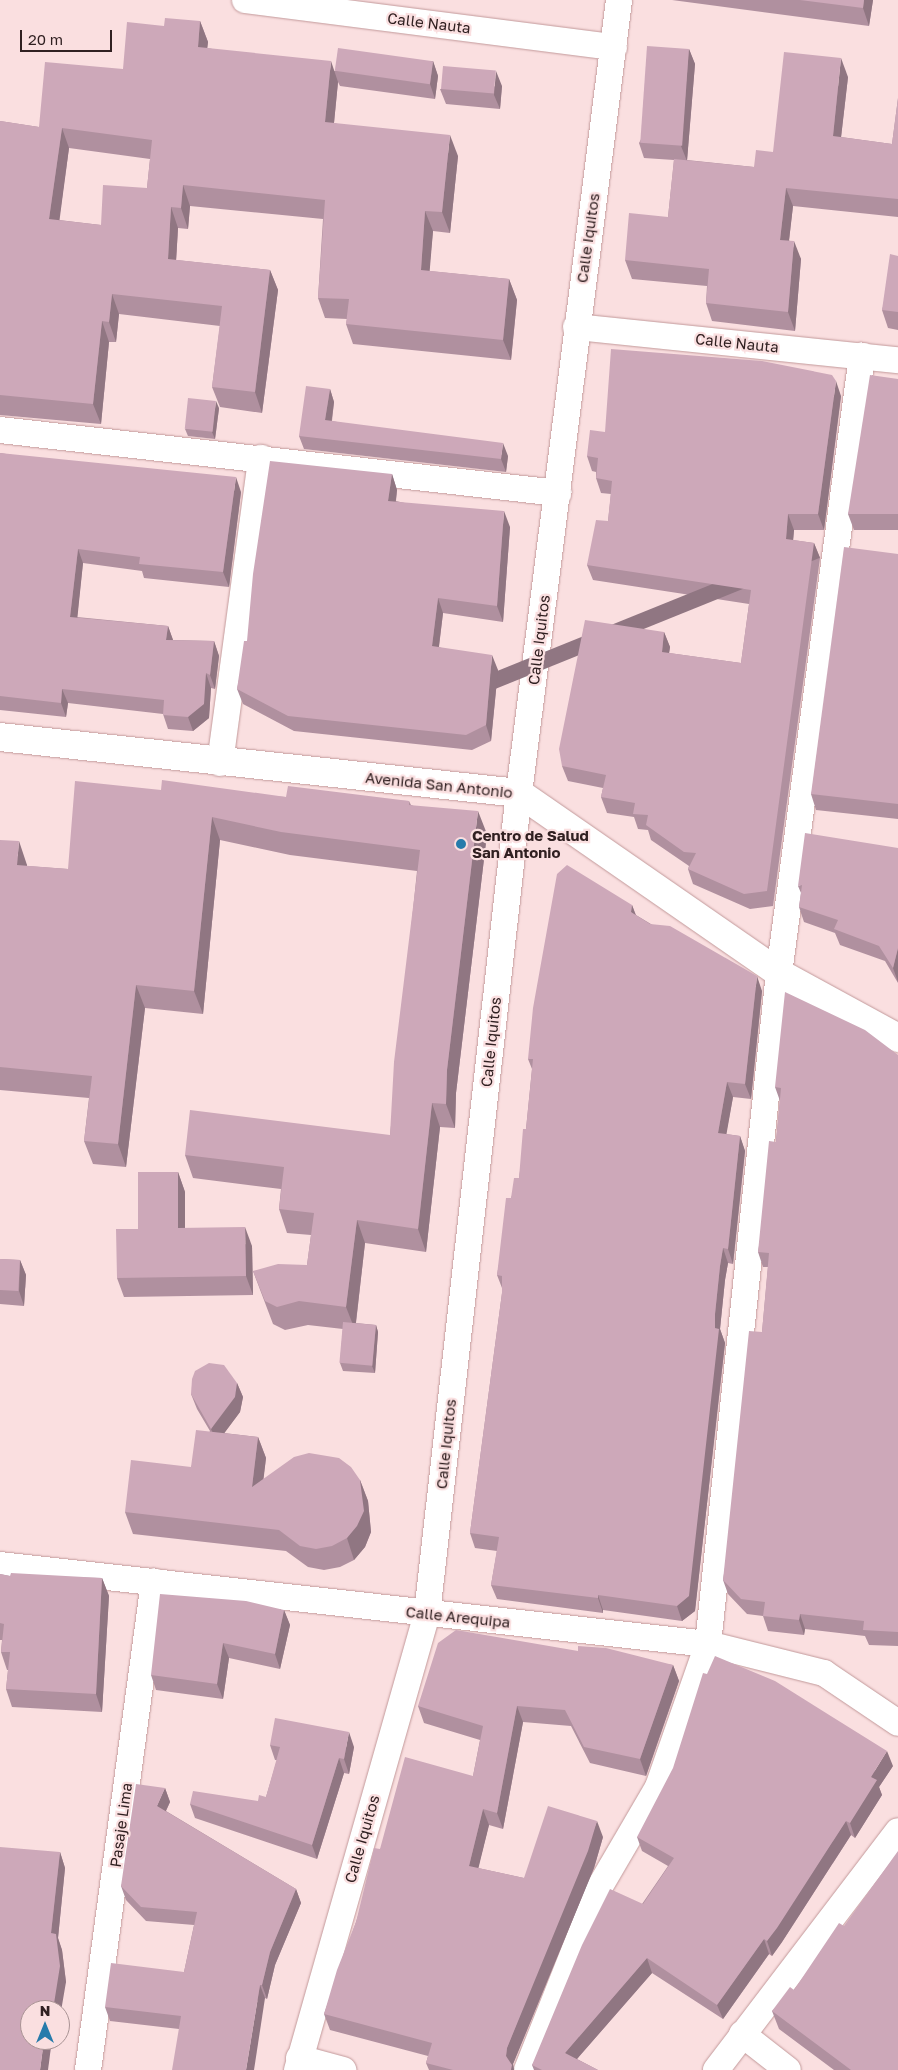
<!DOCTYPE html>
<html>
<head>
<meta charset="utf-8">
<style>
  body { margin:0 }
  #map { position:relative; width:898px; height:2070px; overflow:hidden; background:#fadfe0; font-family:"Golos Text",sans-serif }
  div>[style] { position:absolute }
  .roads { filter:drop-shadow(0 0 1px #c2999a) drop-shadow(0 0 1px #c2999a) }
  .minor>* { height:26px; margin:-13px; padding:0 13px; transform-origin:13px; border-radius:13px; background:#fff }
  .secondary>* { height:28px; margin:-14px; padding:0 14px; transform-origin:14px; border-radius:14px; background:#fff }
  .wall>* { inset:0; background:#b0909f }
  .shaded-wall>* { inset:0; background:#907682; transform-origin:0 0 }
  .building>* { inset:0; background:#cda8b9; transform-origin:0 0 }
  .dots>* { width:14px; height:14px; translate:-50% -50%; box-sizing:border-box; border:2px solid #fadfe0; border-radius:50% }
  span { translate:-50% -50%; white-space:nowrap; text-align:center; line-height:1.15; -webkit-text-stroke:4.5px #fadfe0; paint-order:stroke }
  .street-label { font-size:15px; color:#302021 }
  .poi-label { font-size:15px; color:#302021; font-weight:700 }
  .left { translate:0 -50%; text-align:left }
  .north { position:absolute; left:20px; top:2000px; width:50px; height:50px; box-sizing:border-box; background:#fadfe0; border:1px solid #a99394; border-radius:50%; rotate:0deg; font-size:14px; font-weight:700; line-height:20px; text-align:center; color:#302021 }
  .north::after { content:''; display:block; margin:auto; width:18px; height:22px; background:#277bab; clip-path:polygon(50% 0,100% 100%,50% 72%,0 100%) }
  .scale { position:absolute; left:20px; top:30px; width:92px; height:22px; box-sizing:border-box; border:2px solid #302021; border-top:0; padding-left:6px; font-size:15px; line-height:18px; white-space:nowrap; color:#302021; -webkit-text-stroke:4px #fadfe0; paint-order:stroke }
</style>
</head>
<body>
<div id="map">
  <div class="roads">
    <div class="minor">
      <div style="left:245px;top:0;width:372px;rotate:7.3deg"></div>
      <div style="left:576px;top:327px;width:324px;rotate:5.9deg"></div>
      <div style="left:0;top:430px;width:562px;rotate:6.44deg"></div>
      <div style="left:220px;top:763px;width:308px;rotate:-82.3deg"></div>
      <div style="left:0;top:1565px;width:712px;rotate:6.37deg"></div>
      <div style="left:708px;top:1644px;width:120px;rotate:14deg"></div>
      <div style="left:824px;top:1673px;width:89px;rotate:34deg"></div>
      <div style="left:742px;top:2034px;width:58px;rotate:38deg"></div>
      <div style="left:299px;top:2058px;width:46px;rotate:15.3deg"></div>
      <div style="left:88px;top:2070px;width:493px;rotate:-82.3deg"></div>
      <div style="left:297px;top:2070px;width:474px;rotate:-74.1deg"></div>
      <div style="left:427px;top:1614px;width:826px;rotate:-83.61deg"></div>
      <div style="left:519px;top:793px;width:799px;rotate:-82.81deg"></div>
      <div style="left:527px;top:2070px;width:196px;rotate:-68.4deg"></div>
      <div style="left:599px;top:1888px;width:117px;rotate:-59.7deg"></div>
      <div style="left:658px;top:1787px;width:151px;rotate:-70.7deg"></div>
      <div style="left:708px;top:1644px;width:675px;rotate:-83.96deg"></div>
      <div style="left:779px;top:973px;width:623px;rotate:-82.34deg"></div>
      <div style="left:716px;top:2070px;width:300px;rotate:-52.7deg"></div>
    </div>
    <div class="secondary">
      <div style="left:0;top:737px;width:522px;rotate:6.16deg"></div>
      <div style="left:519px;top:793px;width:316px;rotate:34.7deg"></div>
      <div style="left:779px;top:973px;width:136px;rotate:28.6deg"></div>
    </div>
  </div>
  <div class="wall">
    <div style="clip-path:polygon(672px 0,873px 0,869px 26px)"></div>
    <div style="clip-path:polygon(evenodd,200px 21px,208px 42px,207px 48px,334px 71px,433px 61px,438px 76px,435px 99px,340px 86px,338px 82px,334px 123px,458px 156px,450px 233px,433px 231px,429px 271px,509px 279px,517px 300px,511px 360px,353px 344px,346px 324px,347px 319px,325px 318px,318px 298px,323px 219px,190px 206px,188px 229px,178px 228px,176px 260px,270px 270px,278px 290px,262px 413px,220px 407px,212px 387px,220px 326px,119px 314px,116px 342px,109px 342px,101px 424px,0 415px,0 121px,39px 127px,123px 69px,164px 26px,200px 21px,69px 148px,150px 159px,147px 188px,101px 225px,59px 220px,69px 148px)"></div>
    <div style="clip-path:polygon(689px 49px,695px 64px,687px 160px,754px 167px,773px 152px,848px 77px,841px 137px,892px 144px,898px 98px,898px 217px,793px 206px,789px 240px,801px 259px,795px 331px,712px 321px,706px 303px,707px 286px,632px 279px,625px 260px,668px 217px,674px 160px,644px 158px,639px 143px)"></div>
    <div style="clip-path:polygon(502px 86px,500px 109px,446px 104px,440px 89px)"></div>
    <div style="clip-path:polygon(898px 256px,898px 330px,888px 328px,882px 310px)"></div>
    <div style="clip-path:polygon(898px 379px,898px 530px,854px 530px,848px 514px)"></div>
    <div style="clip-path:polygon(330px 389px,334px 402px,332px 421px,508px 456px,506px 472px,304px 449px,299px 436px)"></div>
    <div style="clip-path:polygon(841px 396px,824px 530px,794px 530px,793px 540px,814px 543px,820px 558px,773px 906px,750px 909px,693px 884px,688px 869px,689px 866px,651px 840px,648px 830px,638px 829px,634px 817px,607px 813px,601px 797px,603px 788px,568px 781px,562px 766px,664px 632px,670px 647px,669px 653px,741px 663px,749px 604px,593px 580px,587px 565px,608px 521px,611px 494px,601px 493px,596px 478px,596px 472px,592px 471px,587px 456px,605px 432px)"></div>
    <div style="clip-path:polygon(219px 408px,215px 439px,188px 436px,185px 429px)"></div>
    <div style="clip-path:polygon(0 453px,241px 492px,229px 587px,144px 578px,142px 571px,83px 563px,77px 617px,168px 626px,173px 640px,214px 641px,219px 656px,215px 689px,211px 688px,209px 718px,193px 731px,168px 729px,163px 714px,68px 703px,66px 717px,0 710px)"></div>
    <div style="clip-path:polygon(392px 474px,397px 490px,396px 501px,510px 527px,503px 622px,443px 613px,439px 647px,498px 670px,491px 741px,472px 750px,294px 731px,243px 704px,237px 689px,247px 641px)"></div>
    <div style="clip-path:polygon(898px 554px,898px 819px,816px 810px,811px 794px)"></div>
    <div style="clip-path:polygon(161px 790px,286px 797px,409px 801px,411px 805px,487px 834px,456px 1093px,455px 1128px,440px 1127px,426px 1252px,365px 1243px,356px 1323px,376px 1325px,378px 1332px,375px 1373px,343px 1371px,340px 1363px,343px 1329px,308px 1325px,285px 1330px,273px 1324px,253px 1271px,307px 1265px,311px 1235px,287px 1233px,279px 1209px,281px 1189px,193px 1178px,185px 1155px,390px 1135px,417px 871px,290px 855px,220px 840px,203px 1014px,145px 1008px,126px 1167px,93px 1164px,84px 1141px,89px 1098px,0 1090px,0 840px,27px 865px,27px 866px,68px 869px)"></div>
    <div style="clip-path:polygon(898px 848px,898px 983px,885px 961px,840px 945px,835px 933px,804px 922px,799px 907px,801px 893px,798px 886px)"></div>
    <div style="clip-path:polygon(632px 905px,636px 915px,762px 991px,751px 1099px,733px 1097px,726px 1134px,740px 1136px,745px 1151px,733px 1264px,728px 1263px,725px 1280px,720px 1329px,725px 1343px,695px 1611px,682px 1621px,603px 1610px,603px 1613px,497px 1599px,491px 1585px,497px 1551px,475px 1548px,470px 1533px,502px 1293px,502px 1288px,497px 1275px,511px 1198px,519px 1178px,526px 1129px,532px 1069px,528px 1059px)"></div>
    <div style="clip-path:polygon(898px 1055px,898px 1646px,869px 1645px,865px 1636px,805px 1629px,804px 1635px,768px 1631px,763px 1616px,747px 1614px,728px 1594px,723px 1580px,762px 1332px,768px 1267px,763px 1267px,758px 1252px,776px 1142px,780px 1101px,775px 1087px)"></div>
    <div style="clip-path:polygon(178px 1172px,185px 1192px,185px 1228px,252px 1246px,253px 1295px,124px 1297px,117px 1278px,138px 1229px)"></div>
    <div style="clip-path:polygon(0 1259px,20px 1260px,26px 1275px,24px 1306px,0 1304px)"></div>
    <div style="clip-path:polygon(237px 1383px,243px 1397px,240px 1412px,224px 1433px,258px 1437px,266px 1458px,263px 1480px,360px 1480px,368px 1501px,371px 1532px,365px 1547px,354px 1560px,340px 1567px,324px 1570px,308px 1567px,286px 1551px,133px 1534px,125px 1512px,191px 1467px,210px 1431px,197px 1409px,191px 1394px)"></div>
    <div style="clip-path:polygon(0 1574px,10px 1576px,102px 1578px,109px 1596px,102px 1712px,12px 1707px,6px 1689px,8px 1670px,7px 1670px,1px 1652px,2px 1640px,0 1640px)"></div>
    <div style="clip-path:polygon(284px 1610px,290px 1625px,280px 1669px,229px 1658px,223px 1699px,156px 1690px,151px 1675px)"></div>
    <div style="clip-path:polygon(578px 1651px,673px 1665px,679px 1681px,646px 1776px,590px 1763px,571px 1726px,523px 1722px,503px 1829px,489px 1825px,478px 1868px,524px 1878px,603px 1837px,594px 1868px,513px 2064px,514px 2070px,429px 2070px,426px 2063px,428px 2056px,330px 2030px,324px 2014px,356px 1922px,380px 1849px,473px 1776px,480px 1740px,424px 1723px,418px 1706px)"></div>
    <div style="clip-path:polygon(270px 1745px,354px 1747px,349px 1774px,344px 1773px,317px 1859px,195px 1818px,190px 1804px,258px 1801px,266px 1797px,277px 1760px,275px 1760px)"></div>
    <div style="clip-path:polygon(893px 1766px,879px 1787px,882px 1795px,855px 1838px,851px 1835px,782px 1942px,772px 1956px,769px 1954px,723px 2019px,652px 1973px,577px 2059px,598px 2070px,534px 2070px,532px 2065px,668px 1866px,642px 1851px,637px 1837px)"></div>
    <div style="clip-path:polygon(165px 1788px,170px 1802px,166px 1811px,296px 1889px,301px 1903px,275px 1965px,267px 1999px,265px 1998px,179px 2029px,110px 2021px,105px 2007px,184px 1972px,194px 1925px,146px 1921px,126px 1900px,121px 1886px)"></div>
    <div style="clip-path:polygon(60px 1852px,65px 1868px,58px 1938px,62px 1950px,66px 1982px,30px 2040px,56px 2040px,55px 2048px,51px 2047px,0 2070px)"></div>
    <div style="clip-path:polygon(844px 1926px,898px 2070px,834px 2070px,779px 2029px,772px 2011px,794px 1990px)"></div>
  </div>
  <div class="shaded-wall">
    <div style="clip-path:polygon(864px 0,873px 0,869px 26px,863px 8px)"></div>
    <div style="clip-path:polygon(200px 21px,208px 42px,205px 68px,198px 47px)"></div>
    <div style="clip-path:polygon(689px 49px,695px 64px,687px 161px,681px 146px)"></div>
    <div style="clip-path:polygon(841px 58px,848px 77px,839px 155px,833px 136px)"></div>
    <div style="clip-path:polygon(331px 61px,338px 82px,332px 143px,325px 122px)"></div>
    <div style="clip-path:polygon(433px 61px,438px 76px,435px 99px,430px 84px)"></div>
    <div style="clip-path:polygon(496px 71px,502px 86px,500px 109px,494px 95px)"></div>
    <div style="clip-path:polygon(62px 128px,69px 148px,57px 239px,49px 219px)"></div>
    <div style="clip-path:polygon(450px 135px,458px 156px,450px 233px,442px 212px)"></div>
    <div style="clip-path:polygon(183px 185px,190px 206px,188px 229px,181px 208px)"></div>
    <div style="clip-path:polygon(786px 188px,793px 206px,787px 258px,780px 240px)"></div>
    <div style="clip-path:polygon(171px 207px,178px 228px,175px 280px,168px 259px)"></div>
    <div style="clip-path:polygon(425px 211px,433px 231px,428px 291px,421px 270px)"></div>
    <div style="clip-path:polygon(794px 241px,801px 259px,795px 331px,788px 312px)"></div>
    <div style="clip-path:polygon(270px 270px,278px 290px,262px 413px,255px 392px)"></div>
    <div style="clip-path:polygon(509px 279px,517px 300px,511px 360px,503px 340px)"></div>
    <div style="clip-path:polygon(112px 294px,119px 314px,116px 342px,109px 322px)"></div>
    <div style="clip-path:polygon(102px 321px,109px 342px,101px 424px,93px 404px)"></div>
    <div style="clip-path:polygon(836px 381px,841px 396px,824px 530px,818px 514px)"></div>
    <div style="clip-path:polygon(330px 389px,334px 402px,330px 433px,325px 420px)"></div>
    <div style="clip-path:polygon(216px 401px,219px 408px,215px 439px,212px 432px)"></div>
    <div style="clip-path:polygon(503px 443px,508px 456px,506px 472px,501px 459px)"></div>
    <div style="clip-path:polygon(392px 474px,397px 490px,394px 516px,388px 501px)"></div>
    <div style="clip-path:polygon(236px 477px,241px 492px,229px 587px,223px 572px)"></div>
    <div style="clip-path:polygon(504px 511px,510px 527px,503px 622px,497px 606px)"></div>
    <div style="clip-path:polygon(788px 514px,794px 530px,792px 554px,786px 539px)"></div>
    <div style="left:814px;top:543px;width:16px;height:351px;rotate:68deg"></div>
    <div style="clip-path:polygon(78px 549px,83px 563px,76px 631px,70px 617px)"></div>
    <div style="clip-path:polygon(438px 598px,443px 613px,437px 661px,432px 646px)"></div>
    <div style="clip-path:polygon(168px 626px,173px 640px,166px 640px)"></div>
    <div style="clip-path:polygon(664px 632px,670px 647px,667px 667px,662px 652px)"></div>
    <div style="clip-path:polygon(214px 641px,219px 656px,215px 689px,210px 675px)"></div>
    <div style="clip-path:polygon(492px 655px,498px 670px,491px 741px,486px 725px)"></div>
    <div style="clip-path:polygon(206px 673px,211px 688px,209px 718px,193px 731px,188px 717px)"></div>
    <div style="clip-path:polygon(62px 689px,68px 703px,66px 717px,61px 703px)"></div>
    <div style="clip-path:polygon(478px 811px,487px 834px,456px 1093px,455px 1128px,446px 1104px,447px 1070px)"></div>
    <div style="clip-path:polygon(212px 817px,220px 840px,203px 1014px,194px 991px)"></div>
    <div style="clip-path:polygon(19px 841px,27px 865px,25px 888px,17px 865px)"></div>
    <div style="clip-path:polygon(632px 905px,637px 919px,631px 912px)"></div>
    <div style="clip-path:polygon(898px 948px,898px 982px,893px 968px)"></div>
    <div style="clip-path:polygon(757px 976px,762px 991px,751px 1099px,745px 1084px)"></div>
    <div style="clip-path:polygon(136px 985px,145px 1008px,126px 1167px,118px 1144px)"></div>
    <div style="clip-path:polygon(727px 1082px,733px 1097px,724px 1148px,718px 1133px)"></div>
    <div style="clip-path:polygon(432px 1103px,440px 1127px,426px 1252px,418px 1229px)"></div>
    <div style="clip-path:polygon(740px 1136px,745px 1151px,733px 1264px,728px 1249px)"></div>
    <div style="clip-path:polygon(178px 1172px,185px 1192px,185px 1248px,178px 1228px)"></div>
    <div style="clip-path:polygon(357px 1220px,365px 1243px,355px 1330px,346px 1307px)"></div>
    <div style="clip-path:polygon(245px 1227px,252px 1246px,253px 1295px,246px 1276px)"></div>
    <div style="clip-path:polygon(723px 1248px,728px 1263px,725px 1280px,720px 1329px,725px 1343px,695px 1611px,682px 1621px,677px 1606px,715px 1328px,715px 1314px,720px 1266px)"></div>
    <div style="clip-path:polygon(20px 1260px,26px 1275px,24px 1306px,19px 1291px)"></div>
    <div style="clip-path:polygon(376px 1325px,378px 1332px,375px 1373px,372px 1366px)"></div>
    <div style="clip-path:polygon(237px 1383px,243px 1397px,240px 1412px,217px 1443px,211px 1429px)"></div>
    <div style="clip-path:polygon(258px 1437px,266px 1458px,260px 1509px,252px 1487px)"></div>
    <div style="clip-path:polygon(360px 1480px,368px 1501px,371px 1532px,365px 1547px,354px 1560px,347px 1538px)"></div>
    <div style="clip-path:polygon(102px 1578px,109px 1596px,102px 1712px,96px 1694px)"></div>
    <div style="clip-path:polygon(598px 1595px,603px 1610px,603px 1613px,598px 1598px)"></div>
    <div style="clip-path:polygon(284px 1610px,290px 1625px,280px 1669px,275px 1654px)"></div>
    <div style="clip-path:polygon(800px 1614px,805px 1629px,804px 1635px,799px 1620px)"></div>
    <div style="clip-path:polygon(223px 1643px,229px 1658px,223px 1699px,217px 1684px)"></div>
    <div style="clip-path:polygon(673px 1665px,679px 1681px,646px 1776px,640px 1759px)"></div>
    <div style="clip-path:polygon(517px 1706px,523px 1722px,503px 1829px,497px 1813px)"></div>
    <div style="clip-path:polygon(349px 1732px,354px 1747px,349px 1774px,344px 1759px)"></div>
    <div style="clip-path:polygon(887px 1751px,893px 1766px,879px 1787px,882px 1795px,855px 1838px,850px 1823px,871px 1777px)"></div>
    <div style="clip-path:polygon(339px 1758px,344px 1773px,317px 1859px,312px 1845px)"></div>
    <div style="clip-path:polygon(165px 1788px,170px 1802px,162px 1819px,157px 1806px)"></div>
    <div style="clip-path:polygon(483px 1809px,489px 1825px,475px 1882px,469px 1866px)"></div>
    <div style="clip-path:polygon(597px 1821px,603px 1837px,594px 1868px,513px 2064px,514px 2070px,511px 2070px,506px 2056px,507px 2048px)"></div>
    <div style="clip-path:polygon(846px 1821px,851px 1835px,782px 1942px,772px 1956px,767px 1941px)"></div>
    <div style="clip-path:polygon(60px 1852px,65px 1868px,58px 1938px,62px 1950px,66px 1982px,60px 2017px,60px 2010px,53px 2010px,51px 1933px)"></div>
    <div style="clip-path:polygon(296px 1889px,301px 1903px,275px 1965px,267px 1999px,262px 1985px,270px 1952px)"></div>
    <div style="clip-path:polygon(764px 1939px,769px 1954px,723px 2019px,717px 2005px)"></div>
    <div style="clip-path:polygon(647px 1958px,652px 1973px,570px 2067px,565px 2053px)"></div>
    <div style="clip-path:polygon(260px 1985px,265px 1998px,254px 2070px,246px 2070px)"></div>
    <div style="clip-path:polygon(44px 2040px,49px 2040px,51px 2047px,48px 2070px,40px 2070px)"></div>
    <div style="clip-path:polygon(52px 2040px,56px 2040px,55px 2048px)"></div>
  </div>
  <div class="building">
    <div style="clip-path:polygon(800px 0,864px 0,863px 8px)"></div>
    <div style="clip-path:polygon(evenodd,165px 18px,200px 21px,198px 47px,331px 61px,325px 122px,450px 135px,442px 212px,425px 211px,421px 270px,509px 279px,503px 340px,346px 324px,349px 299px,318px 298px,325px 200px,183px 185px,181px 208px,171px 207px,168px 259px,270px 270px,255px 392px,212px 387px,222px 306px,112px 294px,109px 322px,102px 321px,93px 404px,0 395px,0 121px,39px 127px,45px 62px,123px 69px,127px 22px,164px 26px,165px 18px,62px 128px,152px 140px,147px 188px,103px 185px,101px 225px,49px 219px,62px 128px)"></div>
    <div style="left:647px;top:46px;width:42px;height:97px;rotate:4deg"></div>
    <div style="left:338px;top:48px;width:96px;height:23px;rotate:8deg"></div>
    <div style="clip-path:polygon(784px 52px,841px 58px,833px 136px,892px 144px,898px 98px,898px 199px,786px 188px,780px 240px,794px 241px,788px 312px,706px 303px,709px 269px,625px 260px,629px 213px,668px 217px,674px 159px,754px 167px,756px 150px,773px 152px)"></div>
    <div style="left:443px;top:66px;width:53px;height:23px;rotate:5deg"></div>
    <div style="clip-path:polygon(890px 254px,898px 256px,898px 312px,882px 310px)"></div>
    <div style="clip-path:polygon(611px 349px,762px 361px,832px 375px,836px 381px,818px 514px,788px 514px,786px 539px,814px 543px,767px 891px,744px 894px,688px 869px,696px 853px,684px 852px,646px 825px,648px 815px,633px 814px,635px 803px,601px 797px,606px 775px,562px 766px,559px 749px,585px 620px,664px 632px,662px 652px,741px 663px,751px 590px,587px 565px,596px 520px,608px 521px,612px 481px,596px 478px,598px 458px,587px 456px,590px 430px,605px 432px)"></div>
    <div style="clip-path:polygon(870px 375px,898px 379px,898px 514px,848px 514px)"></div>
    <div style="clip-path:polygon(306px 386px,330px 389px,325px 420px,503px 443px,501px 459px,299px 436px)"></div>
    <div style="left:188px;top:398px;width:28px;height:31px;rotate:6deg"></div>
    <div style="clip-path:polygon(0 453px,236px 477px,223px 572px,139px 564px,140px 557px,78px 549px,70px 617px,168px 626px,166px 640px,214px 641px,210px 675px,206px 673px,204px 704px,188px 717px,163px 715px,164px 700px,62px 689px,61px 703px,0 696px)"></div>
    <div style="clip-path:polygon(270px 461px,392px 474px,388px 501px,504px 511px,497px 606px,438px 598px,432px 646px,492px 655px,486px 725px,466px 735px,288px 716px,237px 689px,244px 641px,247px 641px,253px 574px)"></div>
    <div style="clip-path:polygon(844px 547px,898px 554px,898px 804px,811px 794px)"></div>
    <div style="clip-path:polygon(162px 780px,286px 797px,288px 786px,409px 801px,409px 805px,478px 811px,447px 1070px,446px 1104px,432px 1103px,418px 1229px,357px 1220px,346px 1307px,299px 1301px,277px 1307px,265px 1301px,253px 1271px,278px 1264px,307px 1265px,314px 1213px,279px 1209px,284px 1167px,185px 1155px,190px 1110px,390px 1135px,394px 1062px,420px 850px,281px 832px,212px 817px,194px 991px,136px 985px,118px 1144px,84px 1141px,92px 1076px,0 1067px,0 840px,19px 841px,17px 865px,68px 869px,75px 781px,161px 790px)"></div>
    <div style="clip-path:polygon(805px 833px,898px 848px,898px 948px,893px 968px,879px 946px,834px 929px,838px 920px,799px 907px,802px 885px,798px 886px)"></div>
    <div style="clip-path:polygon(567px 865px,632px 905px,631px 912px,650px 924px,670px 926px,757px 976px,745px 1084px,727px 1082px,718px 1133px,740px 1136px,728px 1249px,723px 1248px,720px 1266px,715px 1314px,715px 1328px,719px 1329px,689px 1596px,677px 1606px,598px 1595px,598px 1598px,491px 1585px,499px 1537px,470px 1533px,502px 1293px,502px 1276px,497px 1275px,506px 1198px,511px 1198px,514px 1178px,519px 1178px,523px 1129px,526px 1129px,533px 1059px,528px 1059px,533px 1008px,557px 874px)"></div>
    <div style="clip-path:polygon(785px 992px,865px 1030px,898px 1055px,898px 1632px,863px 1630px,864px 1621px,800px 1614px,799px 1620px,763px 1616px,765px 1602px,741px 1599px,723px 1580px,749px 1331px,762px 1332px,769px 1253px,758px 1252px,769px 1141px,776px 1142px,781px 1088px,775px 1087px)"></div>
    <div style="clip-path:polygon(138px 1172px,178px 1172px,178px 1228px,245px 1227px,246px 1276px,117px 1278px,116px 1229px,138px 1229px)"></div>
    <div style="left:0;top:1259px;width:20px;height:31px;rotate:3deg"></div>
    <div style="left:343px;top:1322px;width:33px;height:41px;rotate:5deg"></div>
    <div style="clip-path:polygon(209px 1363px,224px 1365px,237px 1383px,235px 1397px,211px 1429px,191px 1394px,192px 1379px,195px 1371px)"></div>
    <div style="clip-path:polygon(196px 1430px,258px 1437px,252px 1487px,294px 1457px,309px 1453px,339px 1458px,351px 1467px,360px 1480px,364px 1511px,357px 1526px,347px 1538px,332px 1546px,316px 1549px,300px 1546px,279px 1530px,125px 1512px,131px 1460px,191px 1467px)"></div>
    <div style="clip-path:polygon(11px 1573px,102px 1578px,96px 1694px,6px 1689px,10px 1652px,1px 1652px,4px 1624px,0 1623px,0 1574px,10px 1576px)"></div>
    <div style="clip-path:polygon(160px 1594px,246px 1601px,284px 1610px,275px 1654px,223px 1643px,217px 1684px,151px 1675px)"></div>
    <div style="clip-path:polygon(456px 1630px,578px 1651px,578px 1646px,606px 1648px,673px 1665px,640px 1759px,584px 1747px,565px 1710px,517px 1706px,497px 1813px,483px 1809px,469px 1866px,524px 1878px,548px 1806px,597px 1821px,588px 1851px,507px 2048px,506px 2056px,512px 2065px,511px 2070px,453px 2070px,426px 2063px,432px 2043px,324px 2014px,337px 1970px,356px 1922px,374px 1848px,380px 1849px,405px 1757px,473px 1776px,483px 1726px,418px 1706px,438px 1643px)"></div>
    <div style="clip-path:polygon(715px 1656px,775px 1681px,887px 1751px,871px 1777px,877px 1780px,850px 1823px,846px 1821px,777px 1928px,767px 1941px,764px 1939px,717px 2005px,647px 1958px,565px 2053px,598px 2070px,542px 2070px,532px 2065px,582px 1945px,610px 1889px,643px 1904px,674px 1858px,637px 1837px,673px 1768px,703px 1673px,707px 1674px)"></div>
    <div style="clip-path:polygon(275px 1718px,349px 1732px,344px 1759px,339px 1758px,312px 1845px,190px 1804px,193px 1791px,258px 1801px,259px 1795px,266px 1797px,280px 1747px,270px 1745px)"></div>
    <div style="clip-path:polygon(136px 1784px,165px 1788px,157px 1806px,296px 1889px,270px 1952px,262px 1985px,260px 1985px,246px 2070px,172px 2070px,181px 2016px,105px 2007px,111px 1963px,184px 1972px,197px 1912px,141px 1907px,121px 1886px)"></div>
    <div style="clip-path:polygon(0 1847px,60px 1852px,51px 1933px,56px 1934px,60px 1966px,53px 2010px,30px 2010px,30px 2040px,44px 2040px,40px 2070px,0 2070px)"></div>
    <div style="clip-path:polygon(898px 1851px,898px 2070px,851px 2070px,772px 2011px,790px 1987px,794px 1990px,839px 1923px,844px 1926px)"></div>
  </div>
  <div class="dots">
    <div style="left:461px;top:844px;background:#277bab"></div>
  </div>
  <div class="street-label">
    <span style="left:429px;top:23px;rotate:7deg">Calle Nauta</span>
    <span style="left:588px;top:238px;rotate:-82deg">Calle Iquitos</span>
    <span style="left:737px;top:343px;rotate:6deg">Calle Nauta</span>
    <span style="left:539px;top:640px;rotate:-83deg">Calle Iquitos</span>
    <span style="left:439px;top:785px;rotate:6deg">Avenida San Antonio</span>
    <span style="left:491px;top:1042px;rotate:-84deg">Calle Iquitos</span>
    <span style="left:446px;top:1444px;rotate:-84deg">Calle Iquitos</span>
    <span style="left:458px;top:1617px;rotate:6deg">Calle Arequipa</span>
    <span style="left:121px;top:1825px;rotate:-82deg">Pasaje Lima</span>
    <span style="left:362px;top:1839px;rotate:-74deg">Calle Iquitos</span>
  </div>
  <div class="poi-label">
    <span class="left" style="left:472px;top:844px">Centro de Salud<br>San Antonio</span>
  </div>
  <div class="north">N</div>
  <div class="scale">20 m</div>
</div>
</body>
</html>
